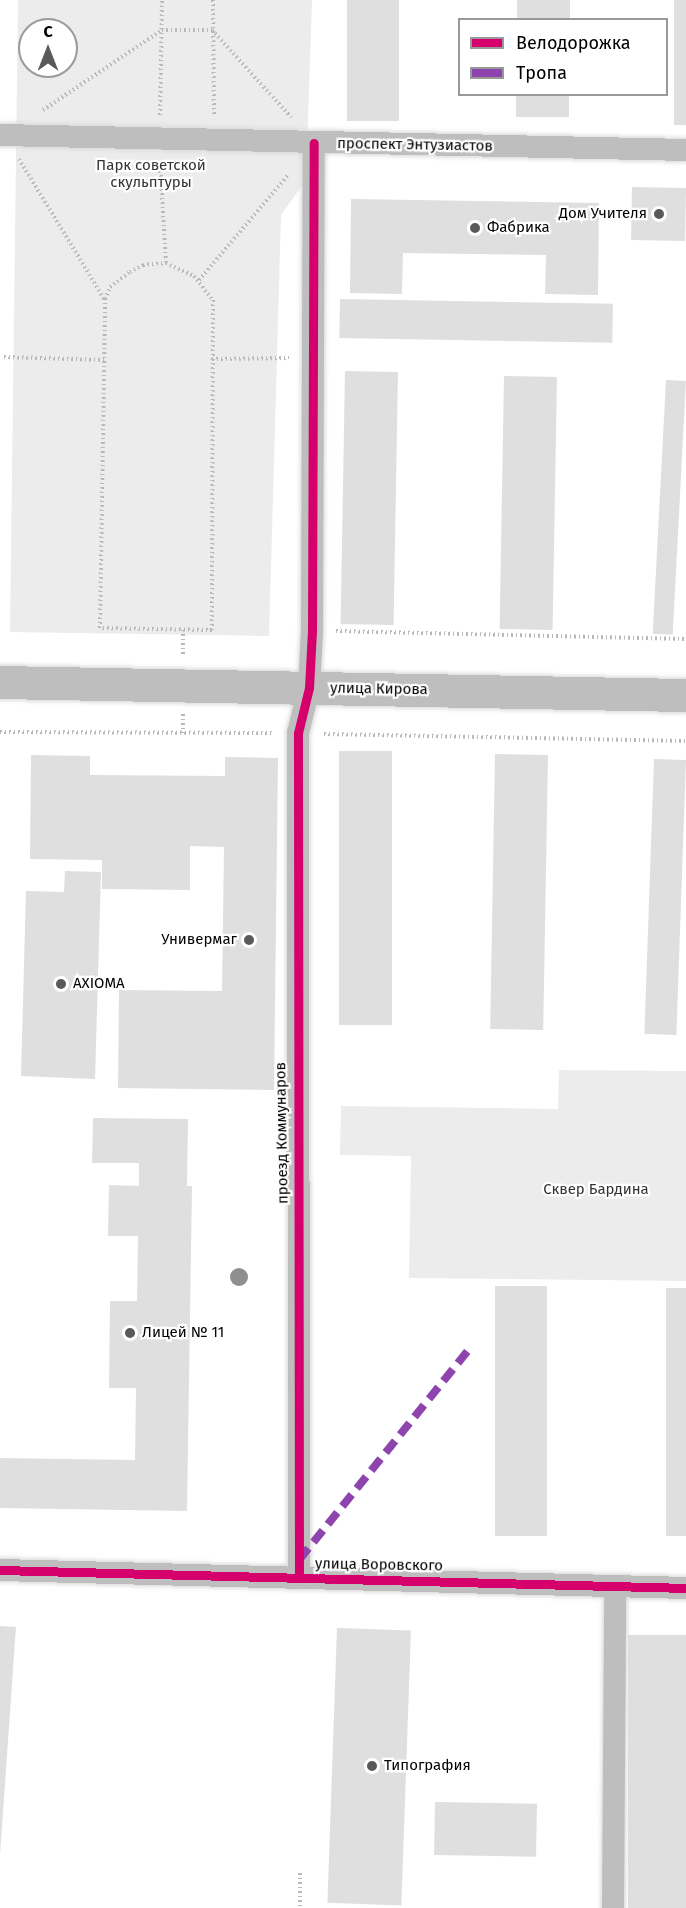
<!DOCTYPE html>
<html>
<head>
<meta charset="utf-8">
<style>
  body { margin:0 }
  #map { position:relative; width:686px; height:1908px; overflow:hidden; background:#fff; font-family:"Fira Sans",sans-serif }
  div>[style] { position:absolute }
  .green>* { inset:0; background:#ececec }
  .building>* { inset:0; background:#dfdfdf; transform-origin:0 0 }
  .path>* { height:4px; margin-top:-2px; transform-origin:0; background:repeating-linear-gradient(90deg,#b9b9b9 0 1.5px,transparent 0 4.5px) }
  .roads { filter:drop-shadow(0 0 2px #dbdbdb) drop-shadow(0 0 2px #dbdbdb) }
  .street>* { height:22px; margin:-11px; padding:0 11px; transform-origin:11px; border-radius:11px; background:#bebebe }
  .primary>* { height:33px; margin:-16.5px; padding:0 16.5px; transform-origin:16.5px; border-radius:16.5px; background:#bebebe }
  .quiet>* { height:8px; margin-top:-4px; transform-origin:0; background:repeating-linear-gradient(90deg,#8e44ad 0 15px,transparent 0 23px) }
  .cycleway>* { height:9px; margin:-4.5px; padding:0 4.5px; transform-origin:4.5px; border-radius:4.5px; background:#d6006c }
  .trees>* { width:18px; height:18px; margin:-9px; border-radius:50%; background:#8f8f8f }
  .dots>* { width:16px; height:16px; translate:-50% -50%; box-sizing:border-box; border:3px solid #fff; border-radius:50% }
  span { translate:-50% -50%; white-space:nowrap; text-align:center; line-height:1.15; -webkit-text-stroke:4.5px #fff; paint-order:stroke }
  .street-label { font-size:15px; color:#000 }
  .park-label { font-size:15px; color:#333 }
  .poi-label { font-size:15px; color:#000 }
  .right { translate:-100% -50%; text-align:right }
  .left { translate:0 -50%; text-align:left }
  .legend { position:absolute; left:458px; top:18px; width:210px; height:78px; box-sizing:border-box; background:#fff; border:2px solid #999; margin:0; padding:8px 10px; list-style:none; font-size:18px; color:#000 }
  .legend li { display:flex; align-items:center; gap:12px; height:30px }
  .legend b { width:30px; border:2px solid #999 }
  .north { position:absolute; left:18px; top:18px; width:60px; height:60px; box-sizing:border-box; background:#fff; border:2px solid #999; border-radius:50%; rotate:0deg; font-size:16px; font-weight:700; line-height:24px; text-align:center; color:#000 }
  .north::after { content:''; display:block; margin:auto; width:21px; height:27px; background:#595959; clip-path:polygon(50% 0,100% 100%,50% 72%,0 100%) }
</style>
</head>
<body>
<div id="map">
  <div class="green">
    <div style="clip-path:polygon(evenodd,18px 0,312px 0,306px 180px,281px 215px,269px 636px,10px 632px,18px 0,30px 30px,66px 30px,66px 66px,30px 66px,30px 30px)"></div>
    <div style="clip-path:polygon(559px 1070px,686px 1071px,686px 1281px,409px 1278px,411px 1156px,340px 1155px,341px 1106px,558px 1109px)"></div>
  </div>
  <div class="building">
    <div style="left:347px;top:0;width:52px;height:121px"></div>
    <div style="left:517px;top:0;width:53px;height:20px"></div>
    <div style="left:674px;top:0;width:12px;height:125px"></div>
    <div style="left:516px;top:94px;width:53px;height:23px"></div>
    <div style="left:632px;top:187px;width:54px;height:53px;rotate:1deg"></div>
    <div style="clip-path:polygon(351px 199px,599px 203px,598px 295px,545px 294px,546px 255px,403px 253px,402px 294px,350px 293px)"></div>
    <div style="left:340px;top:299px;width:273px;height:39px;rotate:1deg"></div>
    <div style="left:345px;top:371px;width:53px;height:253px;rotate:1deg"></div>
    <div style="left:504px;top:376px;width:53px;height:253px;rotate:1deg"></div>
    <div style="left:666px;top:380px;width:20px;height:254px;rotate:3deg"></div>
    <div style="left:339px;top:751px;width:53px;height:274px"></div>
    <div style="left:495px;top:754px;width:53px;height:275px;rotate:1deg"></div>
    <div style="clip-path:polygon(31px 755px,90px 756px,90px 775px,225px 776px,225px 757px,278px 758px,274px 1090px,118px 1088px,119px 990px,222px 991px,224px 847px,190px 846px,190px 890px,102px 889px,102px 860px,30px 859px)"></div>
    <div style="left:654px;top:759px;width:32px;height:275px;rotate:2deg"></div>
    <div style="clip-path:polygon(65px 871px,101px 872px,95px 1079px,21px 1076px,26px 891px,64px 892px)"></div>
    <div style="clip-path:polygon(93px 1118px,188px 1119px,187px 1186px,192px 1186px,187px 1511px,0 1508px,0 1458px,135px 1460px,136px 1388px,109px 1388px,110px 1301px,137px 1301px,138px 1236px,108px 1236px,109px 1185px,139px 1186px,139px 1163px,92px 1163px)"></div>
    <div style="left:495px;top:1286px;width:52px;height:250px"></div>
    <div style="left:666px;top:1288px;width:20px;height:248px"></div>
    <div style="left:0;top:1626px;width:16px;height:242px;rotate:4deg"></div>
    <div style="left:337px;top:1628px;width:74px;height:275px;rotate:2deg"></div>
    <div style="left:628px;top:1635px;width:58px;height:273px"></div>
    <div style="left:435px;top:1802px;width:102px;height:53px;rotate:1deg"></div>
  </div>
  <div class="path">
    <div style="left:213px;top:0;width:116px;rotate:89.5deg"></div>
    <div style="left:43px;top:110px;width:143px;rotate:-33.9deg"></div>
    <div style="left:162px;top:30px;width:50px"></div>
    <div style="left:212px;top:30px;width:118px;rotate:47.8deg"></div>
    <div style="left:160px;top:115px;width:115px;rotate:-89deg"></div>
    <div style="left:19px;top:159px;width:164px;rotate:58.7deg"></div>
    <div style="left:160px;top:162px;width:101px;rotate:86.6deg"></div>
    <div style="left:166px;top:263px;width:31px;rotate:25deg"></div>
    <div style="left:194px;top:276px;width:31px;rotate:52deg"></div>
    <div style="left:213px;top:300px;width:330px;rotate:90.2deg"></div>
    <div style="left:212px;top:630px;width:112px;rotate:-179deg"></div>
    <div style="left:100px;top:628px;width:329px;rotate:-89.1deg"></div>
    <div style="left:105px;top:299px;width:13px;rotate:-67deg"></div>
    <div style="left:110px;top:287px;width:25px;rotate:-37deg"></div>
    <div style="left:130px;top:272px;width:15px;rotate:-28deg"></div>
    <div style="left:143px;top:265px;width:23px;rotate:-5deg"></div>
    <div style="left:199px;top:280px;width:138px;rotate:-49.7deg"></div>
    <div style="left:4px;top:357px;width:101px;rotate:1.7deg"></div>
    <div style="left:212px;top:359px;width:77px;rotate:-0.7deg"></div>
    <div style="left:183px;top:630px;width:26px;rotate:90deg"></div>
    <div style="left:336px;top:631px;width:350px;rotate:1.3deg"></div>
    <div style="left:183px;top:714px;width:19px;rotate:90deg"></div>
    <div style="left:0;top:732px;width:274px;rotate:0.2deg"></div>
    <div style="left:324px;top:734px;width:362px;rotate:1.1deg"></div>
    <div style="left:300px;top:1873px;width:35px;rotate:90deg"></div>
  </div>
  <div class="roads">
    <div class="street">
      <div style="left:0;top:135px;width:686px;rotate:1.25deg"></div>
      <div style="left:0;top:1570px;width:686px;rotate:1.5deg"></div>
      <div style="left:299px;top:1578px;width:845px;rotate:-90.07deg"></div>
      <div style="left:298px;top:733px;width:46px;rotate:-76.3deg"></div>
      <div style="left:309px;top:688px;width:58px;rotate:-87deg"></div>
      <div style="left:312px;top:630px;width:487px;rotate:-89.8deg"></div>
      <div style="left:613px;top:1908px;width:322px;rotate:-89.6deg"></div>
    </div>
    <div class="primary">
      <div style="left:0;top:682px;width:686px;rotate:1.09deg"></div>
    </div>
  </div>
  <div class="quiet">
    <div style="left:299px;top:1560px;width:272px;rotate:-51.1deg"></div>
  </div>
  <div class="cycleway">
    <div style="left:0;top:1570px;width:686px;rotate:1.5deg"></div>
    <div style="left:299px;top:1578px;width:845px;rotate:-90.07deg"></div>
    <div style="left:298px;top:733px;width:46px;rotate:-76.3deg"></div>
    <div style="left:309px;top:688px;width:58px;rotate:-87deg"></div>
    <div style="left:312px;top:630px;width:487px;rotate:-89.8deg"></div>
  </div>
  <div class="trees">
    <div style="left:239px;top:1277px"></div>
  </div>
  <div class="dots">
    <div style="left:659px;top:214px;background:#595959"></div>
    <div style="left:475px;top:228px;background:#595959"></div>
    <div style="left:249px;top:940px;background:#595959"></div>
    <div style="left:61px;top:984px;background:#595959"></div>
    <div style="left:130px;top:1333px;background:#595959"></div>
    <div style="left:372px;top:1766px;background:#595959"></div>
  </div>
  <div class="street-label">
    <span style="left:415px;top:145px;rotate:1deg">проспект Энтузиастов</span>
    <span style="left:379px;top:689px;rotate:1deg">улица Кирова</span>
    <span style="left:282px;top:1133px;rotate:-91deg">проезд Коммунаров</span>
    <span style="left:379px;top:1565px;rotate:1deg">улица Воровского</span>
  </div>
  <div class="park-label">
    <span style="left:151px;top:174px">Парк советской<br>скульптуры</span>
    <span style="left:596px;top:1190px">Сквер Бардина</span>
  </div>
  <div class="poi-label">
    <span class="right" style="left:647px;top:214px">Дом Учителя</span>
    <span class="left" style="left:487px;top:228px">Фабрика</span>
    <span class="right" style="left:237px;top:940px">Универмаг</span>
    <span class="left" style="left:73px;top:984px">AXIOMA</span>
    <span class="left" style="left:142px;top:1333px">Лицей № 11</span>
    <span class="left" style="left:384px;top:1766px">Типография</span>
  </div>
  <ul class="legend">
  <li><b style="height:8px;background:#d6006c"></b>Велодорожка</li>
  <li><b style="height:8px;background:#8e44ad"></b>Тропа</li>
  </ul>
  <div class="north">С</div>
</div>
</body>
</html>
